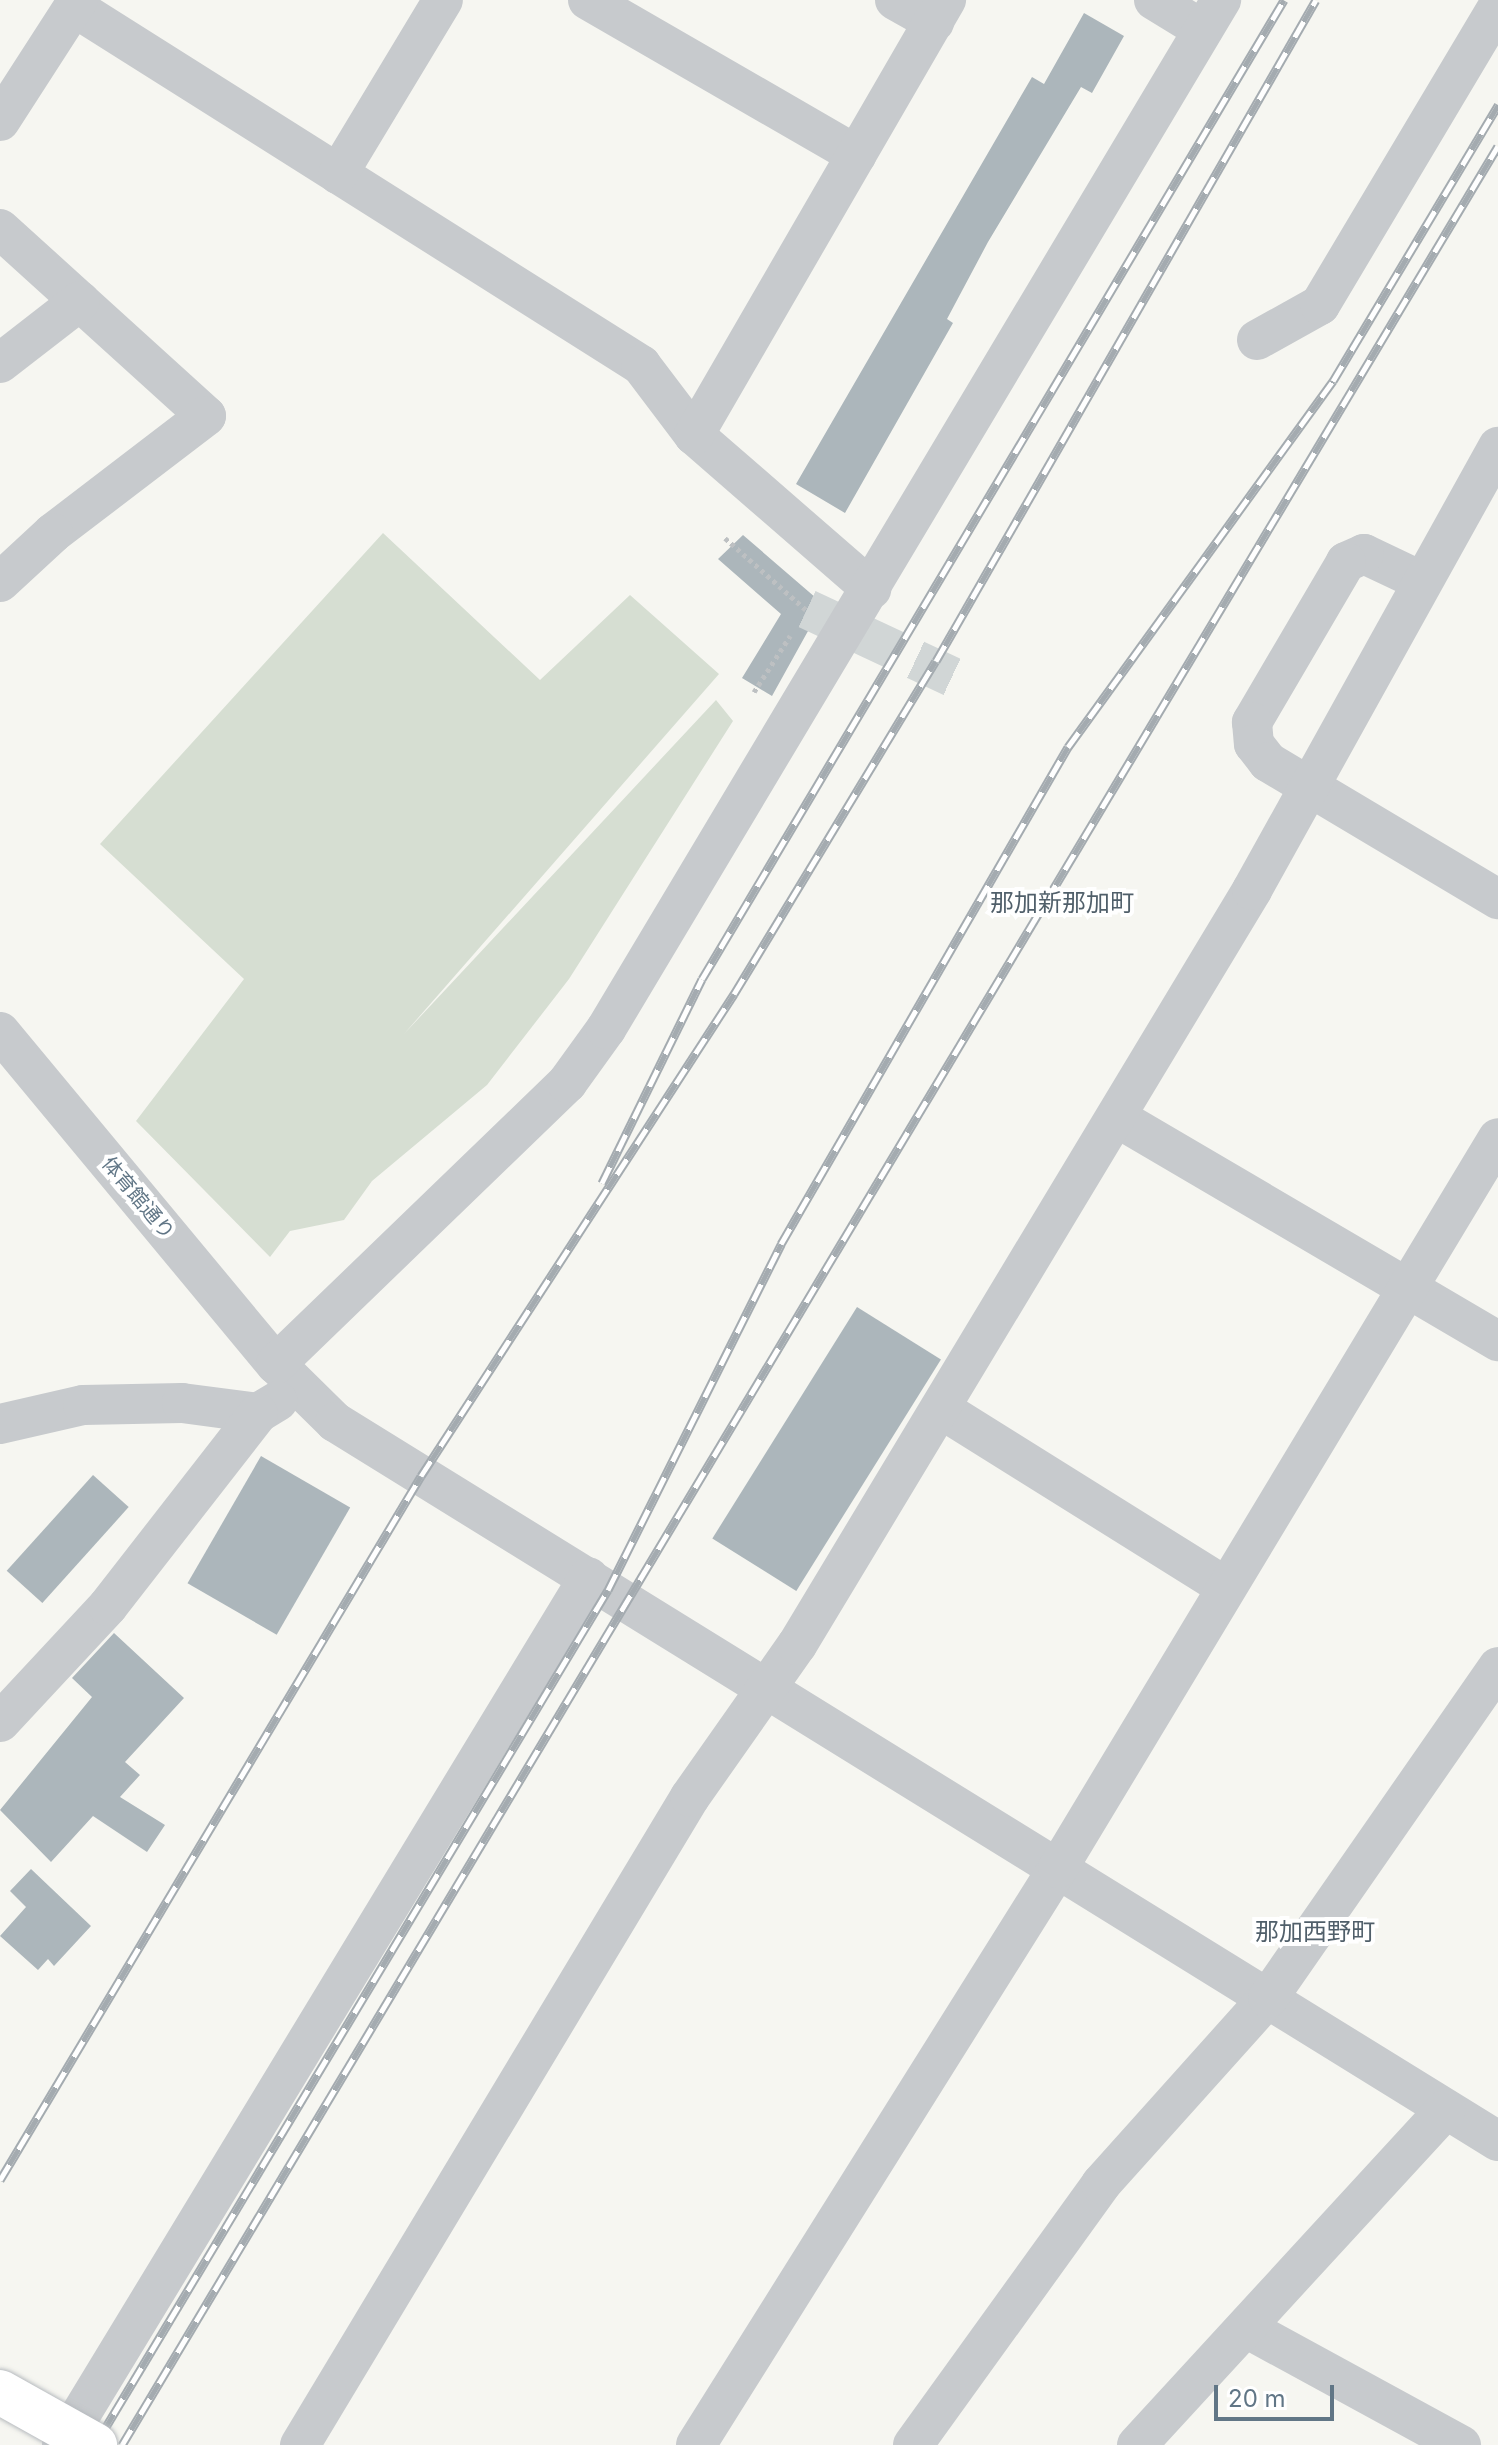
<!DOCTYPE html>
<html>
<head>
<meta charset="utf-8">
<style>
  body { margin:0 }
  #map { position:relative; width:1498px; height:2445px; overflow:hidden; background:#f6f6f1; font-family:Inter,"Noto Sans JP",sans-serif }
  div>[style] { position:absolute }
  .green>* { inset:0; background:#d6ded2 }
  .building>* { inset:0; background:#acb6bb; transform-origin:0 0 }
  .minor-tunnel>* { height:40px; margin-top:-20px; transform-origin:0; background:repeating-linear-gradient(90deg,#d1d6d6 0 40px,transparent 0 60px) }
  .path>* { height:5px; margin-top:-2.5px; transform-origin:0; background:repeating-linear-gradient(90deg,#bdc0c2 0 4px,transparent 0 8px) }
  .minor>* { height:40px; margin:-20px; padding:0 20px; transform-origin:20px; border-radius:20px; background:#c7cacd }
  .rail>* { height:9px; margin-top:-4.5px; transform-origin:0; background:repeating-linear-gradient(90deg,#fff 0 18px,#a4abb0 0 36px); box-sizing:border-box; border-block:2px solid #a4abb0 }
  .bridges { filter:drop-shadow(0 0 2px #b7bbbf) drop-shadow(0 0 2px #b7bbbf) }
  .major-bridge>* { height:44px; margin:-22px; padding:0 22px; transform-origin:22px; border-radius:22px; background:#fff }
  span { translate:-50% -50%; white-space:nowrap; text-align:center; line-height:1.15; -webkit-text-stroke:8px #fff; paint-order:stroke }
  .street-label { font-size:20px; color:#617686 }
  .quarter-label { font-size:24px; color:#505f6a }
  .scale { position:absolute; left:1214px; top:2385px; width:120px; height:36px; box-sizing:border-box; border:4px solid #617686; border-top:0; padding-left:10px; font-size:24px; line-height:28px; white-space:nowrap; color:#617686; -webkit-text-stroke:6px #fff; paint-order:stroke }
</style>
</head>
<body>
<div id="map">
  <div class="green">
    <div style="clip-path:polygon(383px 533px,540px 680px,630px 595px,719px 674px,404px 1034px,716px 700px,733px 721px,569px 979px,487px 1085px,372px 1181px,344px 1220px,290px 1231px,270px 1257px,136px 1121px,244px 979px,100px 844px)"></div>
  </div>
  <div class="building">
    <div style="clip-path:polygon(1084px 13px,1124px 36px,1092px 93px,1081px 87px,988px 242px,947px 319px,953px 323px,845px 513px,796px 484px,1032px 77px,1044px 84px)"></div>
    <div style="clip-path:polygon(743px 535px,823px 604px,772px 696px,742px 678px,781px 614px,718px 559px)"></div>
    <div style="left:857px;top:1307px;width:99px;height:273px;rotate:32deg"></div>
    <div style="left:261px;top:1456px;width:103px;height:147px;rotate:30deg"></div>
    <div style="left:93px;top:1475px;width:48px;height:129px;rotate:42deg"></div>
    <div style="clip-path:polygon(114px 1633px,184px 1698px,125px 1762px,140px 1775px,120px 1797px,165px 1825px,147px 1852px,93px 1816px,51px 1862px,0 1810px,92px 1697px,72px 1678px)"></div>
    <div style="clip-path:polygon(31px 1869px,91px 1926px,54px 1966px,48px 1959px,38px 1970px,0 1936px,26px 1907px,10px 1891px)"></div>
  </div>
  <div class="minor-tunnel">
    <div style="left:807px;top:609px;width:172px;rotate:25.1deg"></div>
  </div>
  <div class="path">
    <div style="left:725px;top:538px;width:108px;rotate:41.6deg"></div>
    <div style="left:754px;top:692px;width:67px;rotate:-57.3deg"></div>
  </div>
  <div class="minor">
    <div style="left:588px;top:0;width:310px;rotate:30deg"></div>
    <div style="left:895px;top:0;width:45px;rotate:29.4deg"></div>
    <div style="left:1154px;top:0;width:57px;rotate:31.5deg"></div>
    <div style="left:74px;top:7px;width:671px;rotate:32.27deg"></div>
    <div style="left:641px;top:365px;width:88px;rotate:52.9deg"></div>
    <div style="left:694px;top:435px;width:235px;rotate:41deg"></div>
    <div style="left:0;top:121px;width:144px;rotate:-57.2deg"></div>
    <div style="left:338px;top:174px;width:203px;rotate:-58.9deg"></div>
    <div style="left:0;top:229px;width:278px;rotate:42.2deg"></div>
    <div style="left:206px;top:416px;width:193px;rotate:142.6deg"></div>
    <div style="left:53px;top:533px;width:72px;rotate:137.2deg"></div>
    <div style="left:1257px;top:340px;width:72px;rotate:-29.1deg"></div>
    <div style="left:1320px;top:305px;width:348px;rotate:-59.2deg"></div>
    <div style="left:0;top:363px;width:101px;rotate:-37.8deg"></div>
    <div style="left:694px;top:435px;width:503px;rotate:-59.92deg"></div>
    <div style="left:1419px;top:580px;width:61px;rotate:-154.7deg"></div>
    <div style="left:1364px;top:554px;width:20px;rotate:156deg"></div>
    <div style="left:1346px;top:562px;width:186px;rotate:120.4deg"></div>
    <div style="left:1252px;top:722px;width:22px;rotate:85deg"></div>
    <div style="left:1254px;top:744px;width:23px;rotate:52deg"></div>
    <div style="left:1268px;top:762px;width:268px;rotate:30.8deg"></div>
    <div style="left:0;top:1032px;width:432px;rotate:50.3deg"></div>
    <div style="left:276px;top:1364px;width:83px;rotate:44.5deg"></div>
    <div style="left:335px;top:1422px;width:1367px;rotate:31.73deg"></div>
    <div style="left:1116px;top:1117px;width:443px;rotate:30.4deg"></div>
    <div style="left:276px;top:1364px;width:405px;rotate:-44deg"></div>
    <div style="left:567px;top:1083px;width:67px;rotate:-54.2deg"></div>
    <div style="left:606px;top:1029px;width:1199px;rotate:-59.13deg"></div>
    <div style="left:941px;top:1409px;width:336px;rotate:32deg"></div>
    <div style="left:0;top:1424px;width:85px;rotate:-12.9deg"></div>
    <div style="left:83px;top:1405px;width:99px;rotate:-1.2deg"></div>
    <div style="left:182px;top:1403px;width:77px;rotate:7.5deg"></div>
    <div style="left:258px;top:1413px;width:23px;rotate:-31deg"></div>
    <div style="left:0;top:1722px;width:158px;rotate:-47deg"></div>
    <div style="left:108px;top:1606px;width:244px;rotate:-52.1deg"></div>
    <div style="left:1246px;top:2328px;width:245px;rotate:28.6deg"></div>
    <div style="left:62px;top:2445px;width:1015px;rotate:-58.74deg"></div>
    <div style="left:300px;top:2445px;width:756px;rotate:-58.96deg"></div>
    <div style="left:690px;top:1797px;width:186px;rotate:-54.9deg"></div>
    <div style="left:797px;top:1645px;width:882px;rotate:-58.92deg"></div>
    <div style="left:1252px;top:890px;width:507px;rotate:-60.96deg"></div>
    <div style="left:696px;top:2445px;width:681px;rotate:-57.9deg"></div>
    <div style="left:1058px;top:1868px;width:852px;rotate:-58.92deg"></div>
    <div style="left:913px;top:2445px;width:322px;rotate:-54.2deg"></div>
    <div style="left:1101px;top:2184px;width:250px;rotate:-48.1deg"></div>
    <div style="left:1268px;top:1998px;width:403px;rotate:-55.2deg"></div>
    <div style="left:1137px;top:2445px;width:456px;rotate:-47.4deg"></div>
  </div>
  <div class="rail">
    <div style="left:602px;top:1183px;width:227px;rotate:-63.9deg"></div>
    <div style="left:702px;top:979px;width:1139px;rotate:-59.27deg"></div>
    <div style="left:0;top:2180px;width:820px;rotate:-59.12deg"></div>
    <div style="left:421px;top:1476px;width:575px;rotate:-57deg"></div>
    <div style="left:734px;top:994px;width:389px;rotate:-58.8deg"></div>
    <div style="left:936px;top:661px;width:762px;rotate:-60.11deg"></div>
    <div style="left:95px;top:2445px;width:997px;rotate:-59.04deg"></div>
    <div style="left:608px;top:1590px;width:387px;rotate:-63.4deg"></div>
    <div style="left:781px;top:1244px;width:574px;rotate:-60deg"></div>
    <div style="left:1068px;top:747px;width:452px;rotate:-54.1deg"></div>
    <div style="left:1333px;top:381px;width:322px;rotate:-59.1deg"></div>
    <div style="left:122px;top:2445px;width:2679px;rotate:-59.1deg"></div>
  </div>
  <div class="bridges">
    <div class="major-bridge">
      <div style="left:0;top:2392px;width:109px;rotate:29.2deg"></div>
    </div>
  </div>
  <div class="street-label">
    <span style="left:138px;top:1198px;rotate:50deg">体育館通り</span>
  </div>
  <div class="quarter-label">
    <span style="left:1062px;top:903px">那加新那加町</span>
    <span style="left:1315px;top:1932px">那加西野町</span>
  </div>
  <div class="scale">20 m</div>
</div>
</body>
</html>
